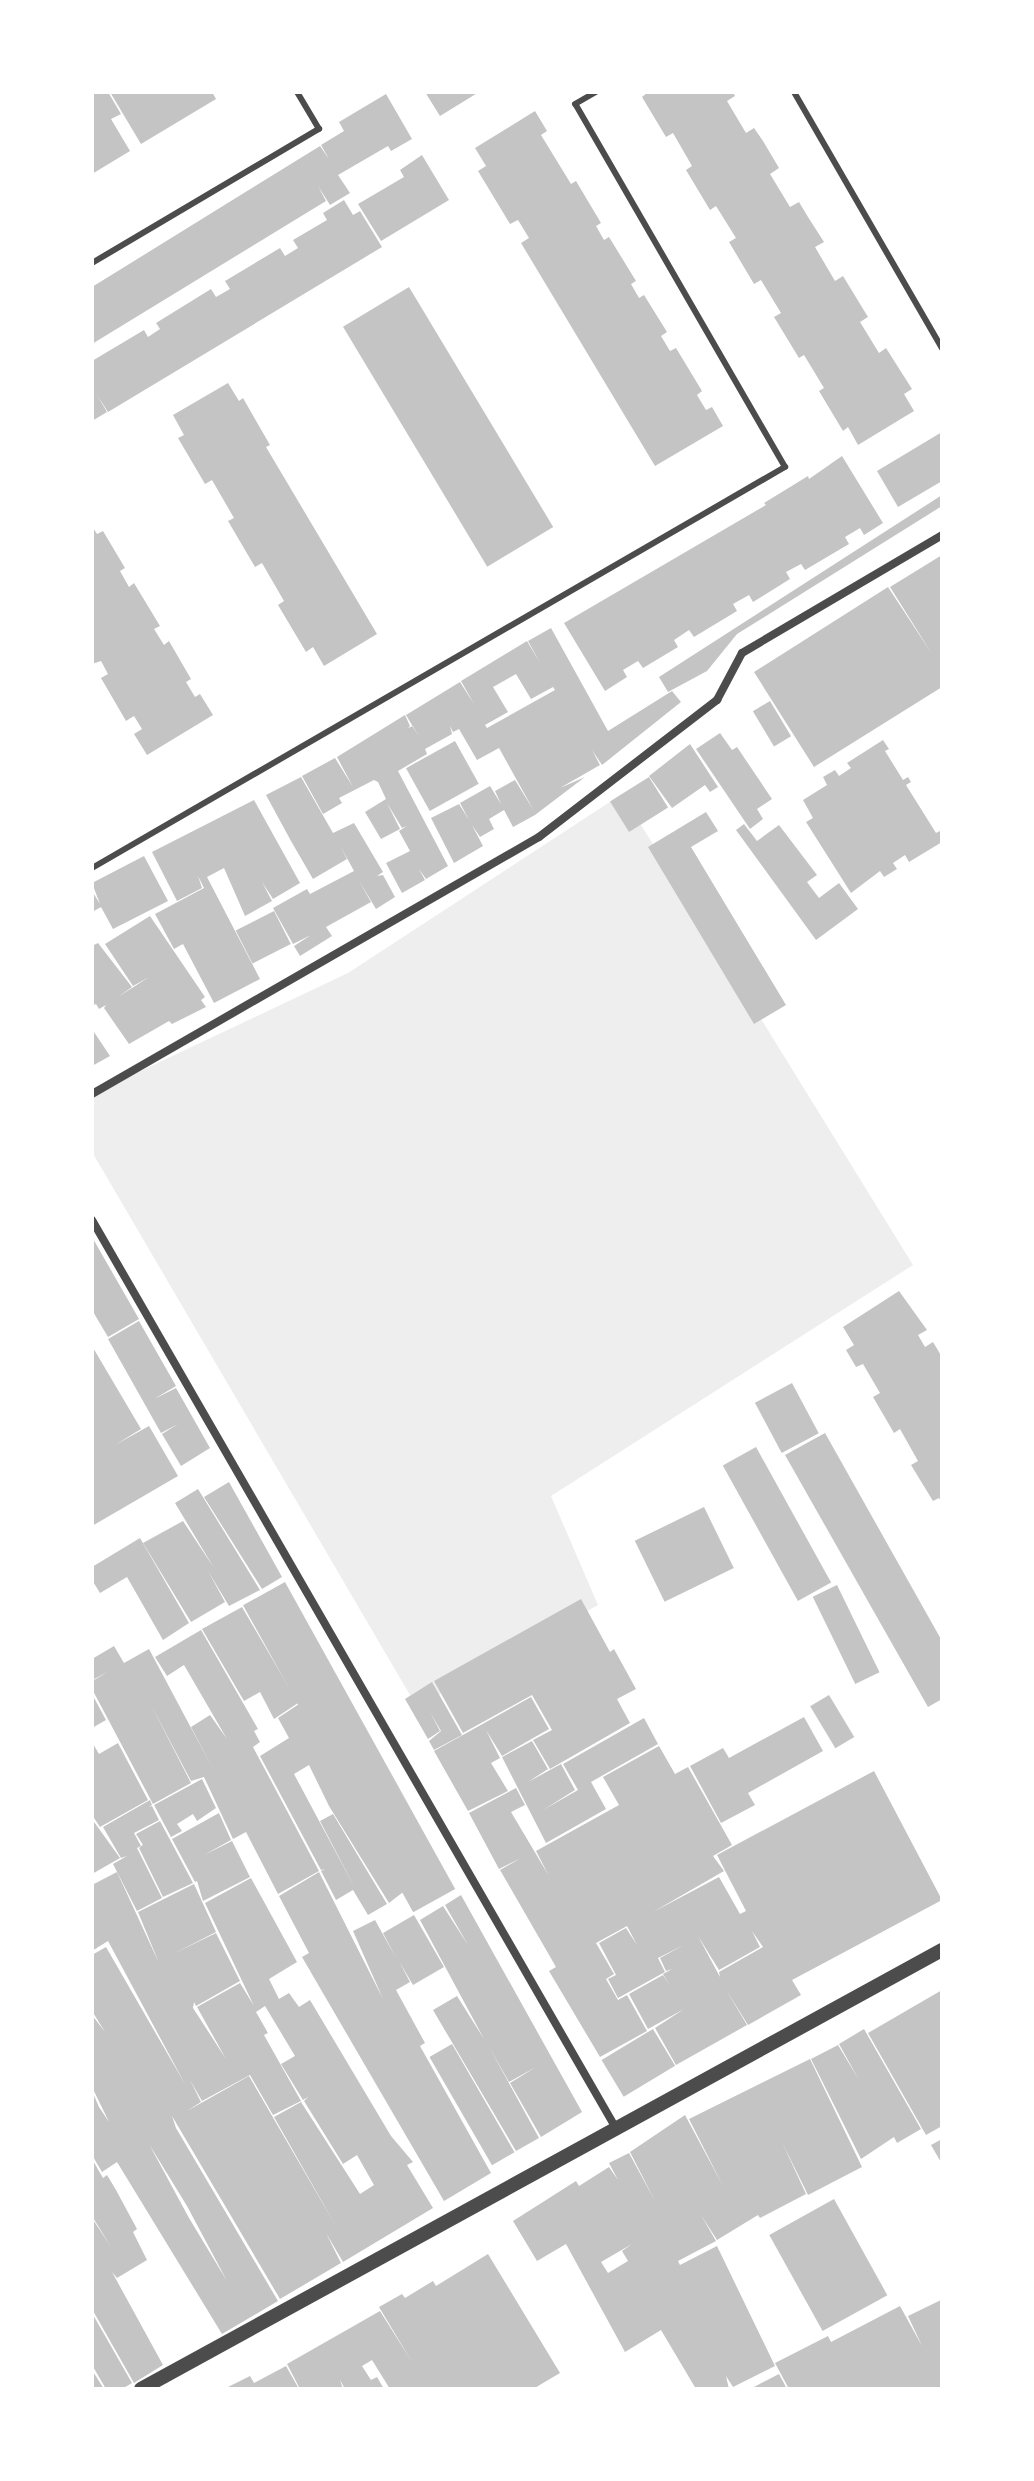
<!DOCTYPE html>
<html>
<head>
<meta charset="utf-8">
<style>
  body { margin:0 }
  #map { position:relative; width:1034px; height:2481px; overflow:hidden; background:#fff; font-family:"Alegreya Sans",sans-serif }
  div>[style] { position:absolute }
  .green>* { inset:0; background:#eee }
  .building>* { inset:0; background:#c4c4c4; transform-origin:0 0 }
  .service>* { height:6px; margin:-3px; padding:0 3px; transform-origin:3px; border-radius:3px; background:#4c4c4c }
  .minor>* { height:8px; margin:-4px; padding:0 4px; transform-origin:4px; border-radius:4px; background:#4c4c4c }
  .tertiary>* { height:14px; margin:-7px; padding:0 7px; transform-origin:7px; border-radius:7px; background:#4c4c4c }
  span { translate:-50% -50%; white-space:nowrap; text-align:center; line-height:1.15; -webkit-text-stroke:6px #fff; paint-order:stroke }
  .frame { position:absolute; inset:0; border:94px solid #fff; pointer-events:none }
</style>
</head>
<body>
<div id="map">
  <div class="green">
    <div style="clip-path:polygon(622px 794px,913px 1265px,551px 1496px,598px 1605px,417px 1707px,92px 1152px,92px 1094px,348px 973px)"></div>
  </div>
  <div class="building">
    <div style="clip-path:polygon(92px 92px,108px 92px,121px 114px,111px 119px,130px 151px,92px 174px)"></div>
    <div style="clip-path:polygon(110px 92px,212px 92px,216px 99px,141px 144px)"></div>
    <div style="clip-path:polygon(425px 92px,479px 92px,440px 116px)"></div>
    <div style="clip-path:polygon(648px 92px,733px 92px,735px 96px,727px 101px,746px 133px,754px 128px,763px 141px,779px 168px,770px 174px,790px 207px,799px 202px,808px 217px,824px 242px,815px 247px,835px 281px,843px 276px,868px 317px,860px 322px,879px 353px,886px 348px,912px 389px,904px 394px,914px 411px,858px 445px,848px 427px,843px 431px,819px 391px,824px 388px,804px 355px,799px 358px,774px 317px,781px 313px,761px 280px,754px 284px,729px 242px,736px 238px,716px 206px,710px 210px,686px 170px,692px 166px,673px 133px,666px 137px,642px 97px)"></div>
    <div style="clip-path:polygon(386px 94px,412px 139px,391px 151px,388px 146px,338px 175px,350px 193px,330px 205px,318px 186px,326px 201px,92px 344px,92px 287px,320px 146px,329px 159px,321px 145px,344px 131px,339px 122px)"></div>
    <div style="clip-path:polygon(535px 111px,547px 131px,541px 135px,571px 184px,576px 181px,601px 223px,596px 226px,604px 240px,609px 237px,636px 281px,631px 284px,639px 298px,644px 295px,667px 332px,661px 336px,670px 351px,676px 348px,702px 391px,697px 395px,706px 410px,712px 407px,723px 426px,655px 466px,521px 243px,529px 238px,518px 220px,510px 224px,478px 171px,486px 166px,475px 148px)"></div>
    <div style="clip-path:polygon(422px 155px,449px 200px,381px 241px,358px 204px,404px 177px,400px 170px)"></div>
    <div style="clip-path:polygon(344px 200px,353px 215px,360px 211px,382px 247px,108px 412px,97px 395px,107px 412px,92px 421px,92px 361px,144px 330px,148px 337px,160px 329px,156px 323px,211px 289px,216px 297px,230px 289px,225px 281px,280px 248px,285px 256px,298px 248px,293px 240px,327px 220px,323px 213px)"></div>
    <div style="left:409px;top:287px;width:280px;height:77px;rotate:59deg"></div>
    <div style="clip-path:polygon(228px 383px,239px 401px,243px 398px,270px 445px,266px 447px,377px 634px,324px 666px,313px 647px,306px 652px,278px 605px,284px 601px,262px 563px,255px 567px,228px 521px,234px 518px,212px 480px,205px 484px,178px 438px,184px 435px,173px 415px)"></div>
    <div style="clip-path:polygon(942px 432px,942px 481px,898px 507px,877px 471px)"></div>
    <div style="clip-path:polygon(842px 456px,883px 523px,864px 535px,860px 528px,845px 537px,849px 544px,805px 570px,801px 564px,786px 572px,790px 579px,753px 602px,749px 595px,733px 604px,737px 611px,694px 637px,689px 630px,674px 640px,678px 647px,643px 668px,638px 661px,623px 670px,627px 677px,605px 691px,564px 623px,766px 505px,764px 503px,808px 476px,809px 479px)"></div>
    <div style="clip-path:polygon(942px 495px,942px 506px,737px 634px,707px 671px,668px 692px,659px 677px)"></div>
    <div style="clip-path:polygon(92px 526px,97px 534px,103px 531px,125px 568px,120px 571px,129px 587px,134px 583px,160px 626px,154px 629px,164px 645px,169px 641px,191px 679px,186px 682px,195px 697px,200px 694px,213px 715px,147px 755px,134px 734px,142px 729px,134px 716px,126px 721px,101px 678px,108px 674px,101px 661px,92px 664px)"></div>
    <div style="clip-path:polygon(942px 555px,942px 687px,814px 767px,754px 672px,888px 587px,932px 654px,890px 587px)"></div>
    <div style="clip-path:polygon(evenodd,551px 628px,608px 731px,672px 691px,681px 702px,602px 765px,592px 750px,600px 765px,560px 788px,585px 777px,535px 815px,513px 827px,504px 810px,489px 819px,494px 829px,480px 837px,472px 825px,483px 846px,454px 863px,431px 818px,459px 804px,469px 820px,460px 803px,490px 786px,501px 804px,495px 791px,515px 780px,534px 811px,499px 748px,477px 760px,459px 729px,453px 732px,450px 726px,452px 734px,425px 749px,427px 754px,398px 771px,448px 866px,426px 879px,419px 869px,425px 880px,402px 893px,386px 863px,410px 851px,399px 831px,407px 826px,402px 828px,387px 803px,400px 829px,381px 839px,365px 812px,386px 799px,378px 782px,374px 780px,339px 798px,342px 803px,323px 814px,302px 776px,335px 758px,353px 787px,337px 757px,405px 715px,410px 726px,408px 728px,413px 726px,419px 737px,406px 715px,460px 682px,474px 704px,461px 681px,527px 641px,540px 663px,528px 641px,551px 628px,516px 674px,531px 699px,553px 687px,555px 690px,487px 728px,485px 725px,508px 712px,493px 687px,516px 674px)"></div>
    <div style="left:770px;top:701px;width:41px;height:20px;rotate:59deg"></div>
    <div style="clip-path:polygon(720px 733px,732px 750px,737px 747px,772px 799px,757px 809px,763px 819px,750px 829px,696px 749px)"></div>
    <div style="clip-path:polygon(883px 740px,889px 749px,885px 751px,903px 780px,908px 777px,911px 782px,906px 785px,936px 833px,940px 831px,942px 835px,942px 842px,909px 862px,905px 855px,893px 863px,897px 869px,884px 877px,880px 871px,851px 893px,806px 822px,813px 818px,803px 800px,827px 785px,823px 777px,835px 770px,839px 776px,851px 768px,847px 763px)"></div>
    <div style="left:455px;top:741px;width:49px;height:56px;rotate:61deg"></div>
    <div style="clip-path:polygon(690px 744px,718px 787px,710px 792px,705px 785px,672px 808px,649px 776px)"></div>
    <div style="clip-path:polygon(301px 777px,333px 833px,354px 823px,383px 872px,377px 876px,383px 875px,395px 897px,376px 909px,358px 879px,371px 902px,326px 927px,332px 936px,300px 956px,294px 946px,311px 935px,293px 944px,273px 908px,307px 889px,310px 894px,354px 871px,341px 847px,347px 859px,313px 879px,291px 841px,266px 795px)"></div>
    <div style="left:649px;top:777px;width:36px;height:46px;rotate:58deg"></div>
    <div style="clip-path:polygon(254px 800px,300px 883px,273px 899px,262px 882px,272px 901px,245px 916px,224px 868px,207px 877px,260px 979px,214px 1003px,183px 944px,174px 949px,155px 914px,204px 888px,198px 876px,202px 888px,177px 901px,152px 852px)"></div>
    <div style="clip-path:polygon(706px 812px,718px 831px,691px 847px,786px 1005px,754px 1024px,648px 847px)"></div>
    <div style="clip-path:polygon(744px 824px,757px 841px,779px 825px,817px 875px,807px 882px,819px 898px,839px 883px,858px 909px,816px 940px,736px 830px)"></div>
    <div style="clip-path:polygon(144px 856px,168px 901px,113px 929px,101px 907px,92px 912px,92px 891px,100px 904px,92px 883px)"></div>
    <div style="left:274px;top:911px;width:37px;height:43px;rotate:63deg"></div>
    <div style="clip-path:polygon(150px 916px,205px 997px,201px 1000px,206px 1007px,172px 1024px,169px 1021px,129px 1044px,104px 1008px,106px 1005px,99px 1009px,96px 1004px,92px 1006px,92px 946px,98px 943px,132px 987px,118px 997px,149px 977px,133px 986px,105px 944px)"></div>
    <div style="clip-path:polygon(92px 1029px,110px 1056px,92px 1066px)"></div>
    <div style="clip-path:polygon(92px 1237px,139px 1319px,108px 1337px,92px 1310px)"></div>
    <div style="clip-path:polygon(899px 1291px,927px 1330px,918px 1335px,925px 1347px,933px 1342px,942px 1357px,942px 1503px,939px 1498px,933px 1501px,911px 1465px,918px 1461px,900px 1429px,894px 1433px,873px 1397px,880px 1393px,863px 1364px,856px 1367px,846px 1350px,854px 1345px,843px 1327px)"></div>
    <div style="clip-path:polygon(139px 1321px,176px 1386px,154px 1399px,176px 1388px,210px 1448px,181px 1466px,162px 1434px,178px 1424px,161px 1433px,108px 1339px)"></div>
    <div style="clip-path:polygon(92px 1346px,141px 1429px,115px 1445px,149px 1426px,178px 1476px,92px 1526px)"></div>
    <div style="left:792px;top:1383px;width:57px;height:42px;rotate:62deg"></div>
    <div style="clip-path:polygon(825px 1433px,942px 1641px,942px 1699px,928px 1707px,785px 1455px)"></div>
    <div style="left:756px;top:1447px;width:155px;height:38px;rotate:61deg"></div>
    <div style="clip-path:polygon(229px 1482px,282px 1577px,262px 1589px,204px 1497px)"></div>
    <div style="clip-path:polygon(198px 1489px,260px 1590px,229px 1606px,208px 1571px,225px 1602px,191px 1622px,143px 1543px,183px 1521px,214px 1568px,175px 1503px)"></div>
    <div style="left:704px;top:1507px;width:68px;height:77px;rotate:64deg"></div>
    <div style="clip-path:polygon(140px 1538px,189px 1623px,163px 1640px,127px 1577px,100px 1593px,92px 1580px,92px 1567px)"></div>
    <div style="left:285px;top:1582px;width:351px;height:48px;rotate:61deg"></div>
    <div style="left:837px;top:1585px;width:97px;height:27px;rotate:64deg"></div>
    <div style="clip-path:polygon(581px 1599px,610px 1652px,614px 1649px,636px 1689px,617px 1699px,630px 1723px,550px 1769px,533px 1740px,552px 1730px,532px 1695px,463px 1733px,434px 1681px)"></div>
    <div style="clip-path:polygon(242px 1607px,298px 1703px,274px 1719px,260px 1692px,244px 1701px,202px 1629px)"></div>
    <div style="clip-path:polygon(201px 1630px,258px 1729px,254px 1731px,260px 1742px,253px 1747px,319px 1871px,278px 1894px,246px 1832px,233px 1839px,204px 1777px,191px 1781px,150px 1703px,191px 1783px,153px 1804px,92px 1689px,92px 1681px,108px 1672px,92px 1680px,92px 1659px,114px 1646px,124px 1663px,149px 1649px,214px 1771px,191px 1727px,210px 1715px,227px 1739px,184px 1665px,167px 1676px,155px 1657px)"></div>
    <div style="clip-path:polygon(432px 1682px,462px 1735px,434px 1750px,429px 1741px,441px 1731px,430px 1712px,440px 1731px,428px 1739px,405px 1699px)"></div>
    <div style="clip-path:polygon(92px 1694px,106px 1720px,92px 1728px)"></div>
    <div style="left:829px;top:1695px;width:49px;height:22px;rotate:59deg"></div>
    <div style="clip-path:polygon(531px 1697px,549px 1729px,502px 1756px,486px 1730px,500px 1758px,491px 1763px,508px 1791px,468px 1811px,434px 1751px)"></div>
    <div style="clip-path:polygon(299px 1704px,407px 1889px,389px 1903px,329px 1806px,309px 1765px,294px 1774px,356px 1890px,320px 1821px,333px 1814px,387px 1904px,368px 1915px,353px 1890px,336px 1900px,321px 1871px,325px 1869px,321px 1870px,260px 1756px,289px 1738px,278px 1718px)"></div>
    <div style="clip-path:polygon(804px 1717px,823px 1751px,748px 1793px,755px 1805px,721px 1823px,690px 1766px,723px 1748px,729px 1758px)"></div>
    <div style="clip-path:polygon(644px 1718px,658px 1744px,591px 1782px,606px 1809px,546px 1843px,502px 1757px,532px 1741px,548px 1769px,528px 1782px,561px 1764px,575px 1790px,543px 1810px,578px 1790px,563px 1764px)"></div>
    <div style="clip-path:polygon(92px 1742px,99px 1754px,118px 1743px,148px 1800px,100px 1827px,92px 1815px)"></div>
    <div style="clip-path:polygon(evenodd,659px 1746px,675px 1774px,688px 1767px,732px 1845px,713px 1856px,724px 1871px,653px 1912px,719px 1877px,740px 1914px,746px 1911px,717px 1855px,874px 1771px,942px 1900px,792px 1980px,801px 1995px,748px 2025px,725px 1988px,747px 2025px,676px 2065px,655px 2028px,684px 2009px,648px 2029px,629px 1994px,663px 1975px,670px 1986px,663px 1974px,672px 1969px,666px 1971px,660px 1958px,684px 1945px,658px 1958px,665px 1972px,618px 1998px,608px 1979px,616px 1975px,599px 1943px,626px 1928px,637px 1945px,627px 1926px,596px 1943px,614px 1974px,606px 1979px,618px 2000px,627px 1995px,647px 2031px,600px 2057px,549px 1971px,556px 1967px,500px 1870px,521px 1858px,499px 1869px,469px 1813px,516px 1788px,525px 1805px,511px 1812px,549px 1876px,536px 1851px,619px 1805px,603px 1777px,659px 1746px,752px 1931px,763px 1947px,719px 1972px,720px 1977px,698px 1936px,719px 1970px,760px 1947px,752px 1931px)"></div>
    <div style="clip-path:polygon(202px 1779px,216px 1808px,197px 1821px,193px 1814px,177px 1824px,182px 1831px,171px 1837px,154px 1805px)"></div>
    <div style="clip-path:polygon(150px 1800px,152px 1805px,149px 1807px,152px 1806px,159px 1820px,134px 1833px,141px 1846px,137px 1848px,162px 1898px,137px 1911px,113px 1864px,127px 1856px,121px 1858px,103px 1827px)"></div>
    <div style="clip-path:polygon(219px 1813px,231px 1840px,204px 1855px,232px 1841px,250px 1877px,203px 1901px,197px 1881px,195px 1882px,172px 1839px)"></div>
    <div style="clip-path:polygon(92px 1819px,120px 1858px,92px 1874px)"></div>
    <div style="clip-path:polygon(160px 1821px,193px 1883px,163px 1897px,139px 1848px,145px 1843px,143px 1845px,136px 1834px)"></div>
    <div style="clip-path:polygon(evenodd,117px 1872px,159px 1963px,138px 1912px,194px 1884px,216px 1932px,173px 1954px,216px 1933px,240px 1981px,196px 2006px,194px 2002px,193px 2008px,226px 2059px,197px 2007px,240px 1983px,254px 2006px,205px 1903px,251px 1878px,297px 1962px,269px 1979px,279px 1999px,289px 1993px,299px 2007px,310px 2000px,391px 2136px,413px 2162px,407px 2165px,433px 2208px,343px 2262px,326px 2233px,341px 2263px,280px 2299px,172px 2116px,176px 2128px,278px 2301px,222px 2334px,117px 2162px,102px 2172px,92px 2155px,92px 2091px,99px 2107px,109px 2122px,92px 2087px,92px 2015px,105px 2032px,92px 2011px,92px 1955px,106px 1947px,185px 2084px,108px 1941px,92px 1951px,92px 1885px,117px 1872px,265px 2006px,295px 2056px,281px 2064px,303px 2100px,308px 2097px,304px 2101px,343px 2164px,357px 2155px,374px 2185px,360px 2194px,301px 2102px,274px 2117px,337px 2228px,249px 2076px,187px 2111px,201px 2102px,190px 2080px,202px 2101px,250px 2075px,273px 2115px,301px 2101px,264px 2035px,268px 2033px,256px 2012px,265px 2006px,117px 1872px,149px 2144px,187px 2206px,227px 2281px,189px 2218px,149px 2144px)"></div>
    <div style="clip-path:polygon(319px 1872px,383px 1999px,353px 1931px,375px 1920px,396px 1958px,383px 1933px,414px 1915px,444px 1967px,413px 1985px,399px 1961px,410px 1982px,396px 1990px,425px 2043px,420px 2046px,491px 2173px,444px 2201px,302px 1957px,309px 1953px,279px 1896px)"></div>
    <div style="clip-path:polygon(461px 1895px,582px 2112px,541px 2137px,510px 2083px,536px 2067px,509px 2082px,488px 2045px,539px 2138px,516px 2151px,433px 2010px,457px 1996px,484px 2039px,420px 1920px,443px 1906px,468px 1945px,445px 1905px)"></div>
    <div style="clip-path:polygon(942px 1990px,942px 2126px,926px 2135px,868px 2033px)"></div>
    <div style="left:653px;top:2029px;width:43px;height:60px;rotate:59deg"></div>
    <div style="clip-path:polygon(864px 2029px,921px 2129px,897px 2143px,894px 2137px,861px 2159px,811px 2059px,838px 2045px,859px 2080px,839px 2044px)"></div>
    <div style="left:452px;top:2044px;width:125px;height:26px;rotate:60deg"></div>
    <div style="clip-path:polygon(evenodd,810px 2059px,862px 2167px,808px 2195px,782px 2142px,806px 2194px,760px 2218px,758px 2215px,717px 2240px,701px 2215px,716px 2241px,678px 2261px,680px 2265px,717px 2246px,775px 2366px,733px 2387px,726px 2376px,729px 2389px,696px 2389px,661px 2330px,625px 2352px,566px 2244px,537px 2261px,513px 2221px,576px 2181px,579px 2186px,609px 2167px,618px 2180px,609px 2163px,629px 2153px,655px 2201px,630px 2152px,685px 2115px,723px 2186px,689px 2119px,810px 2059px,632px 2244px,622px 2251px,628px 2261px,608px 2273px,601px 2262px,632px 2244px)"></div>
    <div style="clip-path:polygon(942px 2139px,942px 2164px,931px 2145px)"></div>
    <div style="clip-path:polygon(92px 2159px,103px 2178px,107px 2175px,116px 2190px,137px 2229px,133px 2232px,147px 2260px,117px 2278px,112px 2272px,163px 2365px,134px 2383px,92px 2309px,92px 2218px,111px 2247px,92px 2216px)"></div>
    <div style="left:834px;top:2199px;width:110px;height:74px;rotate:61deg"></div>
    <div style="clip-path:polygon(488px 2254px,560px 2373px,533px 2389px,390px 2389px,372px 2360px,362px 2366px,371px 2380px,377px 2377px,384px 2389px,345px 2389px,340px 2380px,343px 2389px,300px 2389px,287px 2364px,380px 2311px,412px 2362px,379px 2307px,402px 2294px,405px 2298px,433px 2281px,436px 2286px)"></div>
    <div style="clip-path:polygon(941px 2300px,942px 2389px,789px 2389px,775px 2363px,828px 2336px,831px 2342px,900px 2306px,922px 2346px,908px 2316px)"></div>
    <div style="clip-path:polygon(92px 2313px,132px 2383px,122px 2389px,106px 2389px,92px 2365px)"></div>
    <div style="clip-path:polygon(286px 2366px,299px 2389px,224px 2389px,250px 2376px,254px 2383px)"></div>
    <div style="clip-path:polygon(92px 2370px,104px 2389px,92px 2389px)"></div>
    <div style="clip-path:polygon(779px 2374px,787px 2389px,750px 2389px)"></div>
  </div>
  <div class="service">
    <div style="left:794px;top:92px;width:296px;rotate:60deg"></div>
    <div style="left:92px;top:263px;width:264px;rotate:-30.6deg"></div>
    <div style="left:319px;top:129px;width:43px;rotate:-120.7deg"></div>
    <div style="left:92px;top:868px;width:801px;rotate:-30.06deg"></div>
    <div style="left:785px;top:467px;width:419px;rotate:-120deg"></div>
    <div style="left:575px;top:104px;width:24px;rotate:-30deg"></div>
  </div>
  <div class="minor">
    <div style="left:92px;top:1094px;width:516px;rotate:-29.9deg"></div>
    <div style="left:539px;top:837px;width:225px;rotate:-37.6deg"></div>
    <div style="left:717px;top:700px;width:53px;rotate:-62deg"></div>
    <div style="left:742px;top:653px;width:232px;rotate:-30.5deg"></div>
    <div style="left:92px;top:1220px;width:1051px;rotate:60.02deg"></div>
  </div>
  <div class="tertiary">
    <div style="left:141px;top:2389px;width:913px;rotate:-28.73deg"></div>
  </div>
  <div class="frame"></div>
</div>
</body>
</html>
